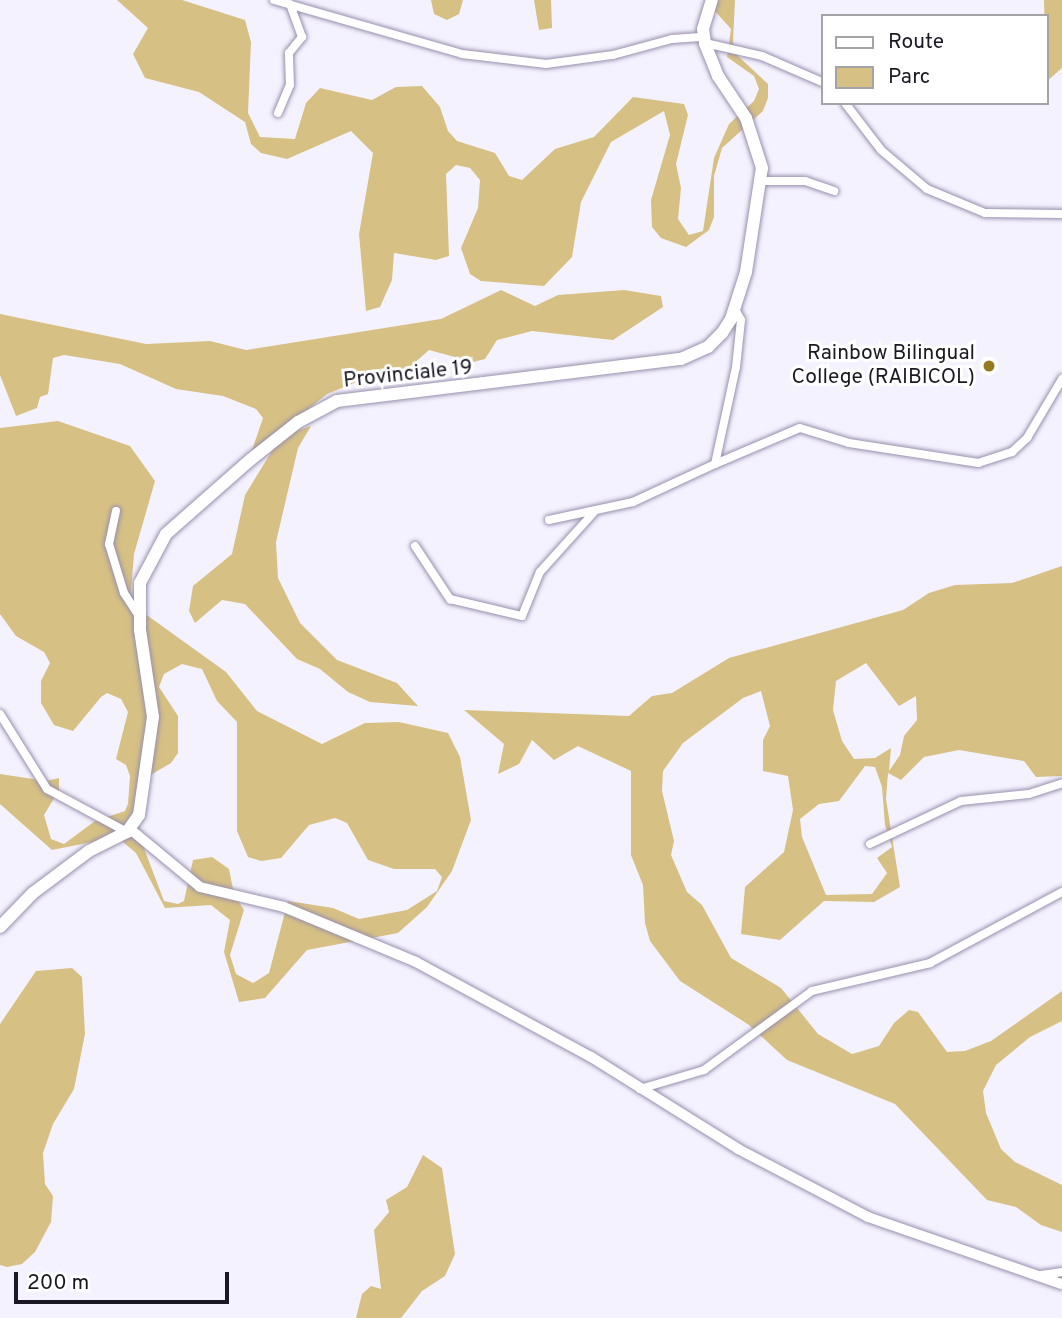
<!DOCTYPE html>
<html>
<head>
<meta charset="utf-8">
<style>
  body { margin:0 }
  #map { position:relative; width:1062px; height:1318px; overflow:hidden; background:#f5f2ff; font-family:Overpass,sans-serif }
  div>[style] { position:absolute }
  .green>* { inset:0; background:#d6c084 }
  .roads { filter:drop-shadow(0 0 2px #988fad) drop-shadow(0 0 2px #988fad) }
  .minor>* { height:8px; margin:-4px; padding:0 4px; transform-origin:4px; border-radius:4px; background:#fff }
  .tertiary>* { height:10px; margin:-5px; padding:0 5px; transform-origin:5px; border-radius:5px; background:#fff }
  .primary>* { height:12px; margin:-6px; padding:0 6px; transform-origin:6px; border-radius:6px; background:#fff }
  .dots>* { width:19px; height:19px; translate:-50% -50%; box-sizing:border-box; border:4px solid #fff; border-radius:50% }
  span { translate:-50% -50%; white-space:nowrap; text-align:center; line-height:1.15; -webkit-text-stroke:6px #fff; paint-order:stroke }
  .poi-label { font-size:21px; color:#1b1823 }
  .right { translate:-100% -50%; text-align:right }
  .street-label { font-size:21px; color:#1b1823 }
  .legend { position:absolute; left:821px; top:14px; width:228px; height:91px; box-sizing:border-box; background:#fff; border:2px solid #a4a3a7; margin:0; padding:9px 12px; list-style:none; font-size:21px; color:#1b1823 }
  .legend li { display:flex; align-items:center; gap:14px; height:35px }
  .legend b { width:35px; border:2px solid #a4a3a7 }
  .scale { position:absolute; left:14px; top:1272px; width:215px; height:32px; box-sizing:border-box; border:4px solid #1b1823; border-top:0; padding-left:9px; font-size:21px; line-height:24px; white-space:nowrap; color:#1b1823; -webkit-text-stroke:5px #fff; paint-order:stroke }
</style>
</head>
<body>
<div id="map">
  <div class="green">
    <div style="clip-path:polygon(117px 0,182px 0,245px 20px,251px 42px,248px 113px,260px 137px,295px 139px,306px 103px,320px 88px,372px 100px,396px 87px,422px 86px,440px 107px,448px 131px,457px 141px,495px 153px,509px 176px,522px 180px,555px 149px,594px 137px,633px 97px,684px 104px,688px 115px,676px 164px,681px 188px,678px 219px,689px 235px,703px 231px,714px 158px,729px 124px,754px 101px,759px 89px,754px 76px,727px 57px,731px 29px,705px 0,735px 0,733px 42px,738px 56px,768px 84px,768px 98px,763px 111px,722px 148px,714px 176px,714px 217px,709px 230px,686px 247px,661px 238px,652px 227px,651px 200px,670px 135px,664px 111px,611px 142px,581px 202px,572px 257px,544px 286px,481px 281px,470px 274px,461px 248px,478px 208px,480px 180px,470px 168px,456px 165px,446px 174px,449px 256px,436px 260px,394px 253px,392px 280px,380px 307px,366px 311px,359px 234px,373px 153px,351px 131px,287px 159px,261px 153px,251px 144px,245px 122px,199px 92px,145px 78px,133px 54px,148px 28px)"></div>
    <div style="clip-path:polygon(431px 0,463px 0,459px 14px,447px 20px,434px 14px)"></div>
    <div style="clip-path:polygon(534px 0,551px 0,552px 28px,539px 30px)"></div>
    <div style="clip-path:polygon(1044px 0,1062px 0,1062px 68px,1046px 82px)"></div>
    <div style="clip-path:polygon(501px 290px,535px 306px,558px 295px,624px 290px,661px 296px,663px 307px,613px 340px,532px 331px,497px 340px,485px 359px,473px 362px,429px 350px,394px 381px,359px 381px,327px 394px,250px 456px,263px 418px,256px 409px,223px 396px,176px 389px,120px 364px,64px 355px,53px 358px,48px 394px,40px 397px,37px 408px,16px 416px,0 375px,0 314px,146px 344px,210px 341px,246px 350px,441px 319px)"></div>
    <div style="clip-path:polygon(evenodd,58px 421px,130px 446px,155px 481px,134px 554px,130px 603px,226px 672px,257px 711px,322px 744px,365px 723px,399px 722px,448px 733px,460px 757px,471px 820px,452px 871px,427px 907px,398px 933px,307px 950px,265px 998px,239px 1002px,224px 952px,230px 920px,211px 905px,165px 908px,136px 853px,117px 837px,52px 850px,0 804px,0 774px,46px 781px,59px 778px,59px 790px,44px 815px,51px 839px,64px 844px,95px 821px,125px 811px,128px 804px,130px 776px,126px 765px,116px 759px,128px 712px,121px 699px,107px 693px,101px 697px,73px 731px,54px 725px,41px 703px,41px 681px,50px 663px,44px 652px,16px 636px,0 614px,0 428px,58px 421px,182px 664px,202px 669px,217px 701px,237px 722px,237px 831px,248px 857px,261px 861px,281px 858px,309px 825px,335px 818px,347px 823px,368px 860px,394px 869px,435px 869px,442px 877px,437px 891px,407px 910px,359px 919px,333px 908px,288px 901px,269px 973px,253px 983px,236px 974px,230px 955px,244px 910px,234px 894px,229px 869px,212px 857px,193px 860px,184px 901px,178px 904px,164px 901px,139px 835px,140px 796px,147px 777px,171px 763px,178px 753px,178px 716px,159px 687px,164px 674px,182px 664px)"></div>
    <div style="clip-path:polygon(311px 426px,298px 448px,276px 542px,278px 578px,300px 623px,337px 660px,397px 683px,418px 706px,370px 702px,348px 692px,320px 669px,297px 659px,245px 604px,222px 600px,195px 623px,189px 611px,193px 586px,232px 554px,245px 495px,281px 436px)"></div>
    <div style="clip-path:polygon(evenodd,1062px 566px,1062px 776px,1036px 777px,1024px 761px,959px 750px,924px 757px,901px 780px,888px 773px,886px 799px,900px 887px,874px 902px,824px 901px,780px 940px,741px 934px,745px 887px,784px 852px,793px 810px,788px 776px,763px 771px,763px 740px,770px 726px,761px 691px,743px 698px,683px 743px,663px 771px,662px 791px,674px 841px,671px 855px,687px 892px,702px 905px,731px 958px,781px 988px,818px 1034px,852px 1054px,879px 1046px,894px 1023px,909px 1010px,918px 1012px,947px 1052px,965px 1051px,991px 1041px,1062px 991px,1062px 1021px,1030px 1037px,996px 1065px,983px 1091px,986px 1113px,1001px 1149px,1015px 1162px,1062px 1185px,1062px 1232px,1041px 1225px,1016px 1207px,987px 1200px,895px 1104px,787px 1060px,749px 1025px,680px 981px,650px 941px,645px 923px,643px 885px,631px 855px,631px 771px,578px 746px,554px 760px,532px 740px,519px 764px,498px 774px,504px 744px,464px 710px,629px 716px,652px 696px,672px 693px,729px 658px,903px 610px,929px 593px,955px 585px,1012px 583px,1062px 566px,866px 663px,899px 706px,916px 696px,917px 720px,904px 736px,900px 755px,889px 771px,891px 748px,875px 758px,854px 759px,842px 741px,833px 710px,836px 681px,866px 663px,1062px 566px,865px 766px,875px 767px,882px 787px,885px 825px,892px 847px,877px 858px,887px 873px,872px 894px,826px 895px,802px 837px,800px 819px,819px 804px,839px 801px,865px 766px)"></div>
    <div style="clip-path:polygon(72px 968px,82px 977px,85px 1034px,74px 1089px,53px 1124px,43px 1153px,45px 1184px,53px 1196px,51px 1222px,35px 1252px,22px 1264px,7px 1267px,0 1265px,0 1024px,36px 971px)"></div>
    <div style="clip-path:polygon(423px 1155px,442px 1168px,455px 1254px,445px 1276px,422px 1291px,401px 1318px,356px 1318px,362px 1294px,371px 1286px,381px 1289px,374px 1230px,389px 1212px,386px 1200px,407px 1187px)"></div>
  </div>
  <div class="roads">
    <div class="minor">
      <div style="left:274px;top:0;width:196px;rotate:16deg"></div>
      <div style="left:462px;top:54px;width:85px;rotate:6.8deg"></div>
      <div style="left:546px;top:64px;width:68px;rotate:-7.7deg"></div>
      <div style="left:613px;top:55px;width:61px;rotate:-15.2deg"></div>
      <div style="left:672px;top:39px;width:32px;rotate:-4deg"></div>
      <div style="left:705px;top:43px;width:58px;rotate:12.8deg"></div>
      <div style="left:762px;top:56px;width:65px;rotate:23.4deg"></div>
      <div style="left:845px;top:103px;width:59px;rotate:52.5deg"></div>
      <div style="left:881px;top:150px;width:60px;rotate:40.3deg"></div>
      <div style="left:927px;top:189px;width:63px;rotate:22.5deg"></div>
      <div style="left:985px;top:213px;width:77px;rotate:0.7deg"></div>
      <div style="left:278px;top:113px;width:30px;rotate:-67deg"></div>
      <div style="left:290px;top:85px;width:32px;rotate:-92deg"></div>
      <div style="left:289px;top:53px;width:21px;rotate:-51deg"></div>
      <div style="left:302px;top:37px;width:35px;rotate:-110deg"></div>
      <div style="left:761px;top:181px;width:44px"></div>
      <div style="left:805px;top:181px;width:31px;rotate:19deg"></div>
      <div style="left:715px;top:464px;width:92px;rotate:-23deg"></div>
      <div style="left:800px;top:428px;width:51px;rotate:17deg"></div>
      <div style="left:849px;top:443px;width:131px;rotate:8.8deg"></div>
      <div style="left:978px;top:463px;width:36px;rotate:-18deg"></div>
      <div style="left:1012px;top:452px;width:21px;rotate:-43deg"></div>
      <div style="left:1027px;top:438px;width:69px;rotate:-59.3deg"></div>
      <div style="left:116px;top:511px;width:34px;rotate:102deg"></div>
      <div style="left:109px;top:544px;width:51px;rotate:73deg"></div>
      <div style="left:124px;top:593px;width:27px;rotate:57deg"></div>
      <div style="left:549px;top:520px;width:86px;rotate:-12.1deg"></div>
      <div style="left:633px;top:502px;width:90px;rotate:-24.9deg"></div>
      <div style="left:715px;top:464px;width:99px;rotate:-77.8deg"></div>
      <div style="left:736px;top:367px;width:47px;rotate:-83.9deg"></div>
      <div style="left:741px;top:320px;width:13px;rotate:-119deg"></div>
      <div style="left:415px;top:546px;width:64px;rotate:56.6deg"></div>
      <div style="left:450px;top:599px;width:74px;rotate:13.3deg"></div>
      <div style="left:522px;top:616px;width:48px;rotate:-67.8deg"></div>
      <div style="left:540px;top:572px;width:82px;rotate:-48deg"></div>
      <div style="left:0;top:714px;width:89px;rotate:57.9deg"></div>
      <div style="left:47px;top:789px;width:91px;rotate:28.3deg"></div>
      <div style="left:870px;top:844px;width:101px;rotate:-25.3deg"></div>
      <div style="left:961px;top:801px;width:68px;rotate:-5.9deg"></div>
      <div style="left:1029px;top:794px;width:35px;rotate:-18deg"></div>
      <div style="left:640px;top:1089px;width:67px;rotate:-16.5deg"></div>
      <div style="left:704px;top:1070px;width:134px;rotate:-36.2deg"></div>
      <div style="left:812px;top:991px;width:121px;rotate:-13.3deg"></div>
      <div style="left:930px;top:963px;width:150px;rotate:-28.3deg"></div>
      <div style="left:1041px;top:1275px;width:21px;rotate:-8deg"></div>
    </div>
    <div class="tertiary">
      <div style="left:130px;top:829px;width:91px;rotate:39.6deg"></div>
      <div style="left:200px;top:887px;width:86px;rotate:13.4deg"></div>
      <div style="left:284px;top:907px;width:143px;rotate:22.6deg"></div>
      <div style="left:416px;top:962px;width:199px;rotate:28.5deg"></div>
      <div style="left:591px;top:1057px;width:173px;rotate:32deg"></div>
      <div style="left:738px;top:1149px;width:147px;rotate:27.6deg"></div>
      <div style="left:868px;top:1217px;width:205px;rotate:19.1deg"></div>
    </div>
    <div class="primary">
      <div style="left:0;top:927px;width:47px;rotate:-45.9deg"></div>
      <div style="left:33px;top:893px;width:70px;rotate:-36.9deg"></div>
      <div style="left:89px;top:851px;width:42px;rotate:-26.6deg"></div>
      <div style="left:127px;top:832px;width:21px;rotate:-55deg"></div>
      <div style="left:139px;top:815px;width:99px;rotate:-81.9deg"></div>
      <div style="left:153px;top:717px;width:88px;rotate:-98.5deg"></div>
      <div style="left:140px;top:630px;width:47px;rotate:-90deg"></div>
      <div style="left:140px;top:583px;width:55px;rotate:-62deg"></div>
      <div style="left:166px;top:534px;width:112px;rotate:-41.4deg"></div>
      <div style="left:250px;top:460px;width:61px;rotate:-38.4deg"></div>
      <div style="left:298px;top:422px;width:44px;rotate:-28.3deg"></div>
      <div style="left:337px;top:401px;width:347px;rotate:-7deg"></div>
      <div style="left:681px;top:359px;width:30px;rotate:-24deg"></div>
      <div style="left:708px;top:347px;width:20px;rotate:-45deg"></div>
      <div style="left:722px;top:333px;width:17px;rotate:-57deg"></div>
      <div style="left:731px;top:319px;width:49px;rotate:-72.3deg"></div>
      <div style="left:746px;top:272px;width:105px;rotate:-81.3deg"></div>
      <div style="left:762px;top:168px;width:52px;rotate:-107.7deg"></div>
      <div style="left:746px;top:118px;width:50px;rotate:-123.7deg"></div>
      <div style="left:718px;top:76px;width:35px;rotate:-112deg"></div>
      <div style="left:705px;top:43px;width:14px;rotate:-98deg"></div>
      <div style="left:703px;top:29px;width:30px;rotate:-73deg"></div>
    </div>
  </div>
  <div class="dots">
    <div style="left:989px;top:366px;background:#967a22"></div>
  </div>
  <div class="poi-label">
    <span class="right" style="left:975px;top:366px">Rainbow Bilingual<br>College (RAIBICOL)</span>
  </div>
  <div class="street-label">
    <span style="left:408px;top:375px;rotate:-6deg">Provinciale 19</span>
  </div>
  <ul class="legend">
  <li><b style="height:9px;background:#fff"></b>Route</li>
  <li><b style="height:19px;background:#d6c084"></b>Parc</li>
  </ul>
  <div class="scale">200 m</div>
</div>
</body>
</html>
